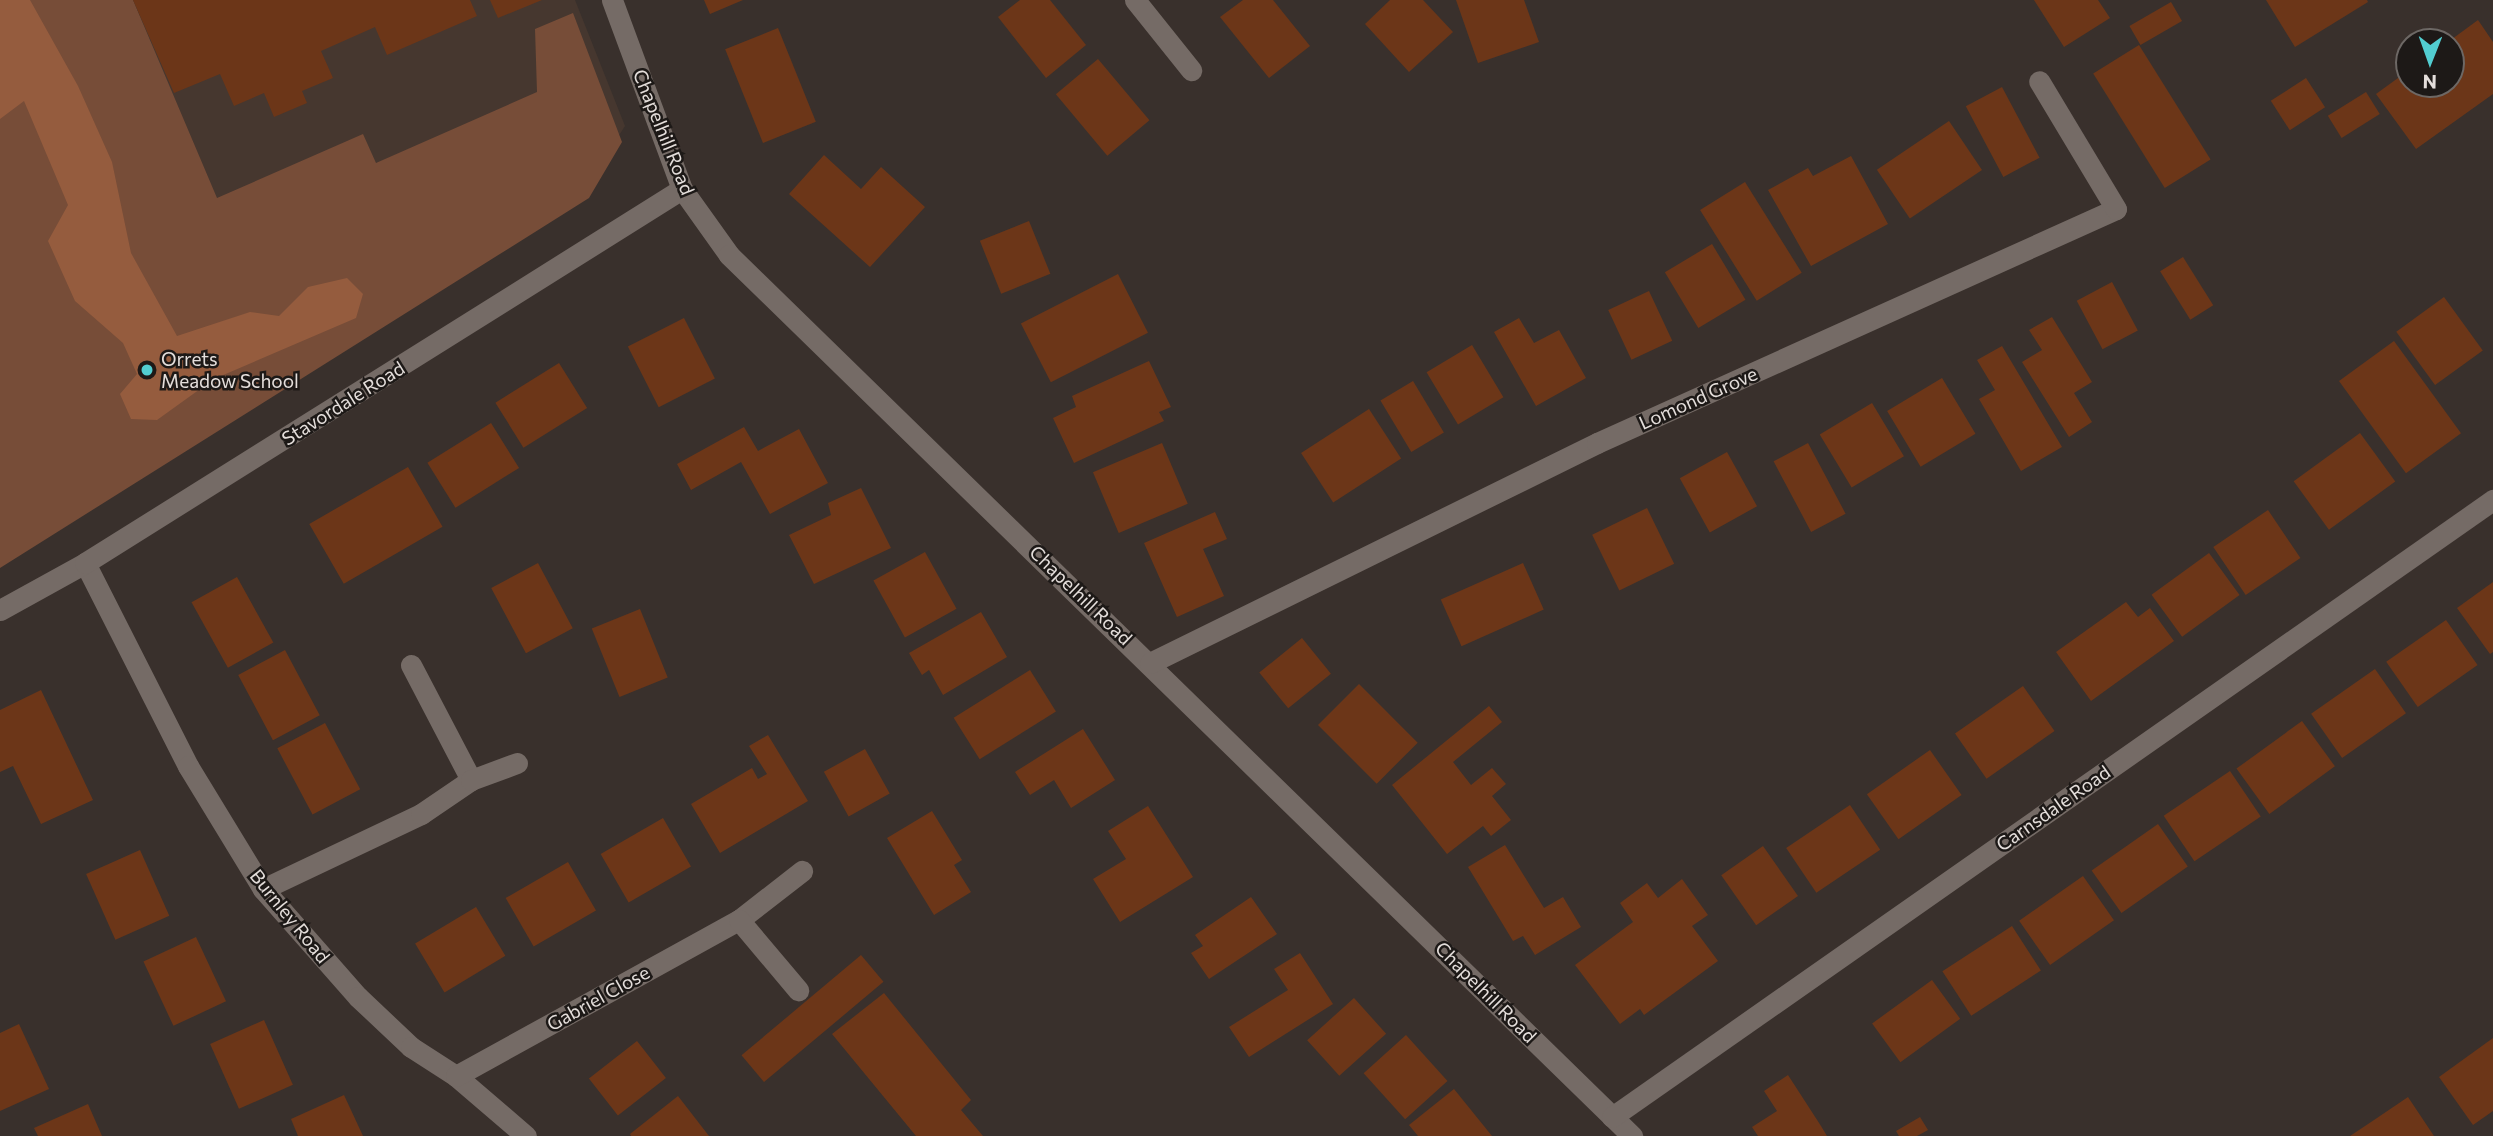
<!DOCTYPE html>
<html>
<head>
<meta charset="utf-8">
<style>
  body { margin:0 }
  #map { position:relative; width:2493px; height:1136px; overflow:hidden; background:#39302c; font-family:Commissioner,sans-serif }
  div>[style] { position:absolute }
  .built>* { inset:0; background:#46372f }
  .green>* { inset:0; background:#774d38 }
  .forest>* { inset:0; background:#955c3e }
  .building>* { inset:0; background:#6c3618; transform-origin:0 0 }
  .street>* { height:21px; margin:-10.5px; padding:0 10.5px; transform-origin:10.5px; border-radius:10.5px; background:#756b66 }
  .dots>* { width:19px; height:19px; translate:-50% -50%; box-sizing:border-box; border:4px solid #1d1917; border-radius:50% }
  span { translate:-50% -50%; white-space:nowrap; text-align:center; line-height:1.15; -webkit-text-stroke:5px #1d1917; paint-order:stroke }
  .street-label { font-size:19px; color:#e4dedb }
  .poi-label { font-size:19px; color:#e4dedb }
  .left { translate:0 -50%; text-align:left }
  .north { position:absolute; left:2395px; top:28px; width:70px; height:70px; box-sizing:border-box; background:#1d1917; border:2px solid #6d6865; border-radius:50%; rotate:181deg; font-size:19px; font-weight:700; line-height:28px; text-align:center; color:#e4dedb }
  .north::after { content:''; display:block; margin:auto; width:24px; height:32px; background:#52cdd0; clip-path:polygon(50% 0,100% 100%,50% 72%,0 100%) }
</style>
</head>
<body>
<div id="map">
  <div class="built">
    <div style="clip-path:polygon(0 0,575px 0,625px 126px,589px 182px,0 559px)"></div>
  </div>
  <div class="green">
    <div style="clip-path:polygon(0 0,133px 0,217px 198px,363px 134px,376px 163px,537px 92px,535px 29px,573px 13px,622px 142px,589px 198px,0 568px)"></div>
  </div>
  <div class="forest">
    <div style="clip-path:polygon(0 0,30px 0,78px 86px,112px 162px,131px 253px,177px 336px,250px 312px,279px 316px,308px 287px,347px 278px,363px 294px,356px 318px,214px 379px,157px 420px,131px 419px,120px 394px,137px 374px,123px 343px,75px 301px,48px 241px,68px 205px,24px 101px,0 119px)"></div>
  </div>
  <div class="building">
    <div style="clip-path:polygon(133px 0,470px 0,477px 16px,387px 55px,375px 27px,321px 51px,333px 78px,302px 91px,307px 103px,274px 117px,264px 93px,234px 106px,220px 74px,174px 93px)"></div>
    <div style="clip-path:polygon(490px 0,542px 0,498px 18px)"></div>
    <div style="clip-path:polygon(704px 0,743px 0,710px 14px)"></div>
    <div style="clip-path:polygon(1020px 0,1050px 0,1086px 45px,1046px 78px,998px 17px)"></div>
    <div style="clip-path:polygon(1243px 0,1273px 0,1310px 46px,1269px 78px,1220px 17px)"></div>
    <div style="clip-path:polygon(1390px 0,1423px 0,1453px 32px,1409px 72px,1365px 24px)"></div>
    <div style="clip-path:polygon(1456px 0,1524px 0,1539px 42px,1478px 63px)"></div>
    <div style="clip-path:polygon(2034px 0,2098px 0,2110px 18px,2064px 47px)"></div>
    <div style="clip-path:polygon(2266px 0,2367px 0,2368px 2px,2295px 47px)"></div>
    <div style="left:2171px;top:2px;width:22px;height:48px;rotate:60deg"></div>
    <div style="clip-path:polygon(2478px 20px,2493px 42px,2493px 94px,2416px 149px,2376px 94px,2409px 70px,2409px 84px,2451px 84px,2448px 42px)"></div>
    <div style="left:778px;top:28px;width:101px;height:57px;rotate:68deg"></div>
    <div style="left:2139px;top:45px;width:135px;height:54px;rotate:58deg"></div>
    <div style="left:1098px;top:59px;width:80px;height:55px;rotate:50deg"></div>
    <div style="left:2306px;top:78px;width:35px;height:42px;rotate:57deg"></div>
    <div style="left:2002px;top:87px;width:80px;height:41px;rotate:62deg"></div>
    <div style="left:2366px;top:92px;width:26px;height:45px;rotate:58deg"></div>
    <div style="left:1949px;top:121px;width:59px;height:87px;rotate:56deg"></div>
    <div style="clip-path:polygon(824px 155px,861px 189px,881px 167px,925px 207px,870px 267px,789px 194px)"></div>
    <div style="clip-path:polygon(1851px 156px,1888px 224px,1811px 266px,1768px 190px,1808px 168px,1813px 176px)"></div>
    <div style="left:1745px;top:182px;width:107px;height:53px;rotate:58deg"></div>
    <div style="left:1029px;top:221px;width:57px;height:53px;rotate:68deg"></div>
    <div style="left:1712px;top:244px;width:65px;height:55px;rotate:59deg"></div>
    <div style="left:2183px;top:257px;width:57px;height:27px;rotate:58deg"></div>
    <div style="left:1118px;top:274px;width:66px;height:109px;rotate:63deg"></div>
    <div style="left:2112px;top:282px;width:55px;height:40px;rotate:62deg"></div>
    <div style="left:1649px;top:291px;width:55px;height:45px;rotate:65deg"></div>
    <div style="left:2444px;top:297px;width:66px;height:59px;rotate:54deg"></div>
    <div style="clip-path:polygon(2052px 317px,2092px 382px,2074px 393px,2092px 422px,2069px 437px,2022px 362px,2042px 350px,2029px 330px)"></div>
    <div style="left:684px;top:318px;width:68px;height:63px;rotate:63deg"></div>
    <div style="clip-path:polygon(1519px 318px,1534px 343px,1559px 330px,1586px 378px,1536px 406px,1494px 332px)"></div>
    <div style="left:2394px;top:341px;width:114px;height:68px;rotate:54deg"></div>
    <div style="left:1472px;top:345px;width:61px;height:53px;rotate:59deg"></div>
    <div style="clip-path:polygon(2002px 346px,2062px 447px,2021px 471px,1979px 399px,1995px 390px,1977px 360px)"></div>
    <div style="clip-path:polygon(1149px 361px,1171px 407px,1159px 412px,1164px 421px,1074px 463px,1053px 418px,1076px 407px,1072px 396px)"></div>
    <div style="left:559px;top:363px;width:53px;height:75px;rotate:58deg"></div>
    <div style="left:1942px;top:378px;width:65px;height:64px;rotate:59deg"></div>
    <div style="left:1413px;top:381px;width:60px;height:38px;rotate:59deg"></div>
    <div style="left:1872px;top:403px;width:62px;height:61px;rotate:59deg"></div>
    <div style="left:1369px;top:409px;width:59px;height:81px;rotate:57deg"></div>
    <div style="left:491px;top:423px;width:53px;height:75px;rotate:58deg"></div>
    <div style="clip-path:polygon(744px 427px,758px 451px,799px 429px,828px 483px,770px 514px,741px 462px,691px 490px,677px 464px)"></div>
    <div style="left:2360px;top:433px;width:60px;height:82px;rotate:54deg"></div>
    <div style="left:1162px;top:443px;width:66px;height:75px;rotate:67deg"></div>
    <div style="left:1808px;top:443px;width:80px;height:39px;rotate:62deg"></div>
    <div style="left:1727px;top:452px;width:62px;height:54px;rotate:61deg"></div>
    <div style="left:408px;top:467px;width:69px;height:114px;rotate:60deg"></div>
    <div style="clip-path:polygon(861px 488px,891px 548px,814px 584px,789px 535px,831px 515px,828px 503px)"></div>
    <div style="left:1647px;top:508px;width:62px;height:61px;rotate:64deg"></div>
    <div style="left:2268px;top:510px;width:58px;height:66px;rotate:56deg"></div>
    <div style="clip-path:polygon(1215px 512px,1227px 539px,1203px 549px,1224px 596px,1177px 617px,1144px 543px)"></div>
    <div style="left:925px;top:552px;width:65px;height:59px;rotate:61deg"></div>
    <div style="left:2209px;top:553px;width:52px;height:71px;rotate:54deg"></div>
    <div style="left:538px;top:563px;width:74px;height:53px;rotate:62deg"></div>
    <div style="left:1523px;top:563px;width:51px;height:90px;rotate:66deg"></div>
    <div style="left:237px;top:577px;width:75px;height:52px;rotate:61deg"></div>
    <div style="clip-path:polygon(2493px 582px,2493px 652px,2490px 654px,2457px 608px)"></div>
    <div style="clip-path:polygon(2126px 602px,2138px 617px,2150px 608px,2174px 641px,2091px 701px,2056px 652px)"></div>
    <div style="left:640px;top:609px;width:74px;height:52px;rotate:68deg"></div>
    <div style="clip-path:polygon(981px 612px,1007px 657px,943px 695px,929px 670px,922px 675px,909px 653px)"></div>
    <div style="left:2446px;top:620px;width:55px;height:73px;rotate:55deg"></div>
    <div style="left:1302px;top:638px;width:46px;height:55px;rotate:51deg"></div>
    <div style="left:285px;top:650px;width:74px;height:53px;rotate:62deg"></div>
    <div style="left:2375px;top:669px;width:54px;height:78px;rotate:55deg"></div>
    <div style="left:1030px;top:670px;width:49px;height:90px;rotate:58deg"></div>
    <div style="left:1359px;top:684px;width:83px;height:58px;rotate:45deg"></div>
    <div style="left:2023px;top:686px;width:55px;height:83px;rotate:55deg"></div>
    <div style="clip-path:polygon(41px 690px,93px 800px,41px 824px,13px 766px,0 772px,0 710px)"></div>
    <div style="clip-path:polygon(1489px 706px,1502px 722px,1453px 762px,1471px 785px,1492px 768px,1506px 784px,1492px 796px,1511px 820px,1491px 836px,1483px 826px,1447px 854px,1392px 785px)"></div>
    <div style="left:2302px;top:721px;width:56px;height:81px;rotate:54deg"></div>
    <div style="left:325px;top:723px;width:75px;height:54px;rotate:62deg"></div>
    <div style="clip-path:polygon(1083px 729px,1115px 780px,1071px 808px,1054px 780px,1030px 795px,1015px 772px)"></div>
    <div style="clip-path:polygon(768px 735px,808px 801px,720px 853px,691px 804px,752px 768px,758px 779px,767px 774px,749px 746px)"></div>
    <div style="left:865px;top:749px;width:51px;height:47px;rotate:61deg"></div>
    <div style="left:1930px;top:750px;width:55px;height:77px;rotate:55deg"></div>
    <div style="left:2230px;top:771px;width:55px;height:80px;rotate:56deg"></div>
    <div style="left:1850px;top:805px;width:54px;height:77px;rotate:56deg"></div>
    <div style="clip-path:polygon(1148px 806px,1193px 877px,1120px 922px,1093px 879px,1126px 859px,1108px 831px)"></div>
    <div style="clip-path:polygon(932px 811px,962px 860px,954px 865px,971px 892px,934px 915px,887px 838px)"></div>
    <div style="left:663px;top:818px;width:56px;height:72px;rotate:60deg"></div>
    <div style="left:2158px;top:824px;width:52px;height:81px;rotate:55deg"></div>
    <div style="clip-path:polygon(1505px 845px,1544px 908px,1563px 897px,1581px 927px,1535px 955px,1523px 936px,1513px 941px,1468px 867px)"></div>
    <div style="left:1763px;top:846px;width:61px;height:51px;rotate:55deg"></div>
    <div style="left:140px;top:850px;width:72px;height:59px;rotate:66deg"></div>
    <div style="left:568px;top:862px;width:56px;height:72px;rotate:60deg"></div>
    <div style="left:2083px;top:876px;width:54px;height:78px;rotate:55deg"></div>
    <div style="clip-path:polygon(1682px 879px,1708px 915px,1692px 926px,1718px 961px,1644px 1015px,1640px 1009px,1620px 1024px,1575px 965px,1633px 922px,1620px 903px,1647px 883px,1658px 898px)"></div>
    <div style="clip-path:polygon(1251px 897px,1277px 934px,1209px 979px,1191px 953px,1203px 946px,1195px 935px)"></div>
    <div style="left:476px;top:907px;width:57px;height:71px;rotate:59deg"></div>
    <div style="left:2012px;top:926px;width:53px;height:83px;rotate:57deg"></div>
    <div style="left:196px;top:937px;width:71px;height:58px;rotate:65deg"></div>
    <div style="clip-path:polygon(1300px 953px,1333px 1004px,1249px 1057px,1229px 1027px,1288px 990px,1274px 969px)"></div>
    <div style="left:861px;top:955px;width:35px;height:156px;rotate:50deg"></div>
    <div style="left:1932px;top:980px;width:48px;height:74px;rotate:54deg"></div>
    <div style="clip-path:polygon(884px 993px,971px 1100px,961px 1110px,983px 1136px,916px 1136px,832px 1034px)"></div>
    <div style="left:1354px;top:998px;width:48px;height:63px;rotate:48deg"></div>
    <div style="left:264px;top:1020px;width:71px;height:59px;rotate:66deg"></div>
    <div style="clip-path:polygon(19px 1024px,49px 1089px,0 1111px,0 1033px)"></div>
    <div style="left:1406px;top:1035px;width:62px;height:57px;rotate:48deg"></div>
    <div style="clip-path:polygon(2493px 1038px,2493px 1111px,2473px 1125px,2439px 1077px)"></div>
    <div style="left:637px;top:1041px;width:47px;height:61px;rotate:52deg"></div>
    <div style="clip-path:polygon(1788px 1075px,1821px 1126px,1827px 1136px,1758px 1136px,1752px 1127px,1777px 1111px,1764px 1091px)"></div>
    <div style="clip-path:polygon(1454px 1089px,1492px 1136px,1418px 1136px,1409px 1125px)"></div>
    <div style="clip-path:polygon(344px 1095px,363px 1136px,298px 1136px,291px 1119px)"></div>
    <div style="clip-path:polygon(678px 1096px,709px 1136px,631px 1136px,630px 1134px)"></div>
    <div style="clip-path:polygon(2408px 1097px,2434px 1136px,2350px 1136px,2377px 1118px)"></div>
    <div style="clip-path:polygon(88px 1104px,102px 1136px,38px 1136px,34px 1128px)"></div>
    <div style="clip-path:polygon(1920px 1117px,1928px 1130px,1917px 1136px,1899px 1136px,1896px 1131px)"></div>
  </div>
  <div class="street">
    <div style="left:612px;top:0;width:202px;rotate:69.7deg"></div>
    <div style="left:682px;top:189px;width:81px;rotate:54.5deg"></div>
    <div style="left:729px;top:255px;width:1262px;rotate:44.29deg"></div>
    <div style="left:1135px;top:0;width:90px;rotate:51.3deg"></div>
    <div style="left:85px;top:563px;width:228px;rotate:63.1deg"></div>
    <div style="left:188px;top:766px;width:144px;rotate:58.6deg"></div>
    <div style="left:263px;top:889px;width:144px;rotate:48.7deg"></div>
    <div style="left:358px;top:997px;width:73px;rotate:43.3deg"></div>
    <div style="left:411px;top:1047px;width:54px;rotate:32.8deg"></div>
    <div style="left:456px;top:1076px;width:92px;rotate:40.6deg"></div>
    <div style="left:0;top:610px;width:97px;rotate:-28.9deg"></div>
    <div style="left:85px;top:563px;width:704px;rotate:-32.07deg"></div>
    <div style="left:1150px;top:663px;width:498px;rotate:-26.2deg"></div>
    <div style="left:1597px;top:443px;width:569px;rotate:-24.27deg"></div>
    <div style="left:2116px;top:209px;width:149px;rotate:-121deg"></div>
    <div style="left:411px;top:665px;width:130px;rotate:62.4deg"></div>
    <div style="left:263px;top:889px;width:175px;rotate:-25.4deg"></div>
    <div style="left:421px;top:814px;width:60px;rotate:-34.2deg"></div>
    <div style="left:471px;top:780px;width:49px;rotate:-20.3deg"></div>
    <div style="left:739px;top:920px;width:80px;rotate:-37.9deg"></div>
    <div style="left:456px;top:1076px;width:323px;rotate:-28.9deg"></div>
    <div style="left:739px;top:920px;width:92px;rotate:49.9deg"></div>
    <div style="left:1612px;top:1117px;width:1076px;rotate:-35.01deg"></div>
  </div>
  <div class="dots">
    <div style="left:147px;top:370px;background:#52cdd0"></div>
  </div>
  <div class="street-label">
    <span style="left:664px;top:132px;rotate:68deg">Chapelhill Road</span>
    <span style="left:1698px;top:398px;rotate:-24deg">Lomond Grove</span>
    <span style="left:343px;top:403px;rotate:-32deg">Stavordale Road</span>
    <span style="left:1081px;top:595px;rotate:44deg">Chapelhill Road</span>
    <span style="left:2053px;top:808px;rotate:-35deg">Carnsdale Road</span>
    <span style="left:290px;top:916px;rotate:51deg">Burnley Road</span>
    <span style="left:1486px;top:992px;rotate:45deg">Chapelhill Road</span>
    <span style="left:598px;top:998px;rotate:-29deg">Gabriel Close</span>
  </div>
  <div class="poi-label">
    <span class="left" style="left:161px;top:370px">Orrets<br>Meadow School</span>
  </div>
  <div class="north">N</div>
</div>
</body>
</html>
